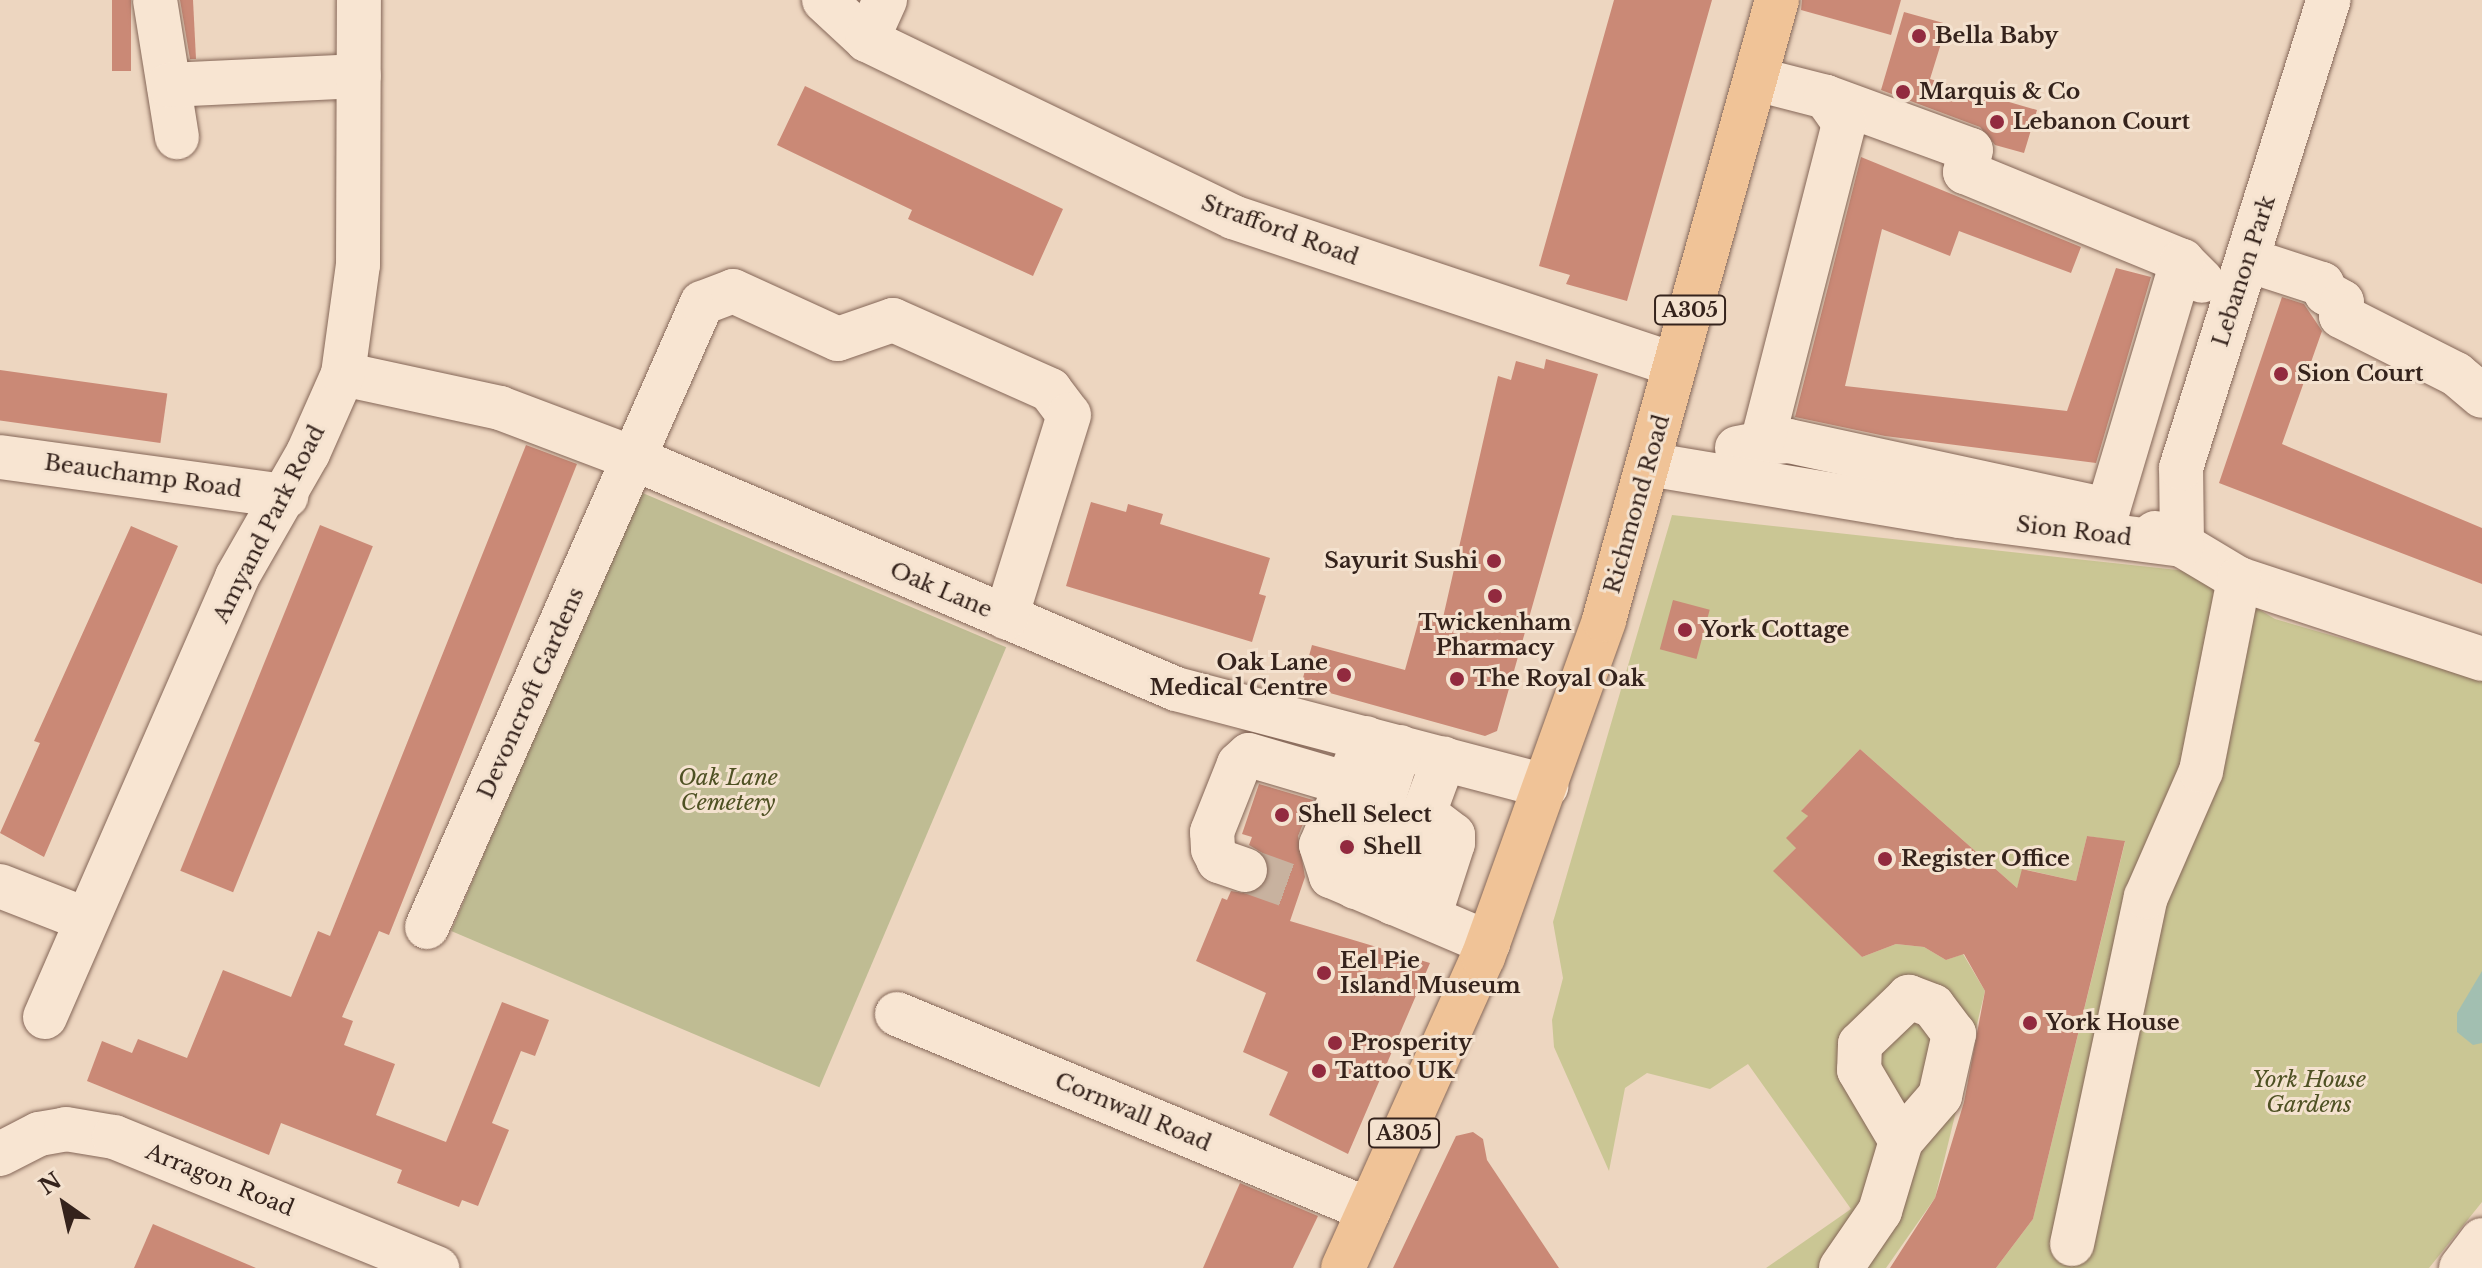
<!DOCTYPE html>
<html>
<head>
<meta charset="utf-8">
<style>
  body { margin:0 }
  #map { position:relative; width:2482px; height:1268px; overflow:hidden; background:#edd6c0; font-family:"Libre Baskerville",serif }
  div>[style] { position:absolute }
  .green>* { inset:0; background:#cac694 }
  .cemetery>* { inset:0; background:#bfbc93; transform-origin:0 0 }
  .water>* { inset:0; background:#a2bfb1 }
  .building>* { inset:0; background:#ca8976; transform-origin:0 0 }
  .minor-tunnel>* { height:44px; margin-top:-22px; transform-origin:0; background:repeating-linear-gradient(90deg,#c8b29f 0 44px,transparent 0 66px) }
  .roads { filter:drop-shadow(0 0 2px #856758) drop-shadow(0 0 2px #856758) }
  .minor>* { height:44px; margin:-22px; padding:0 22px; transform-origin:22px; border-radius:22px; background:#f8e5d2 }
  .major>* { height:44px; margin:-22px; padding:0 22px; transform-origin:22px; border-radius:22px; background:#f0c397 }
  .dots>* { width:22px; height:22px; translate:-50% -50%; box-sizing:border-box; border:4px solid #f4e2cf; border-radius:50% }
  span { translate:-50% -50%; white-space:nowrap; text-align:center; line-height:1.15; -webkit-text-stroke:6px #f4e2cf; paint-order:stroke }
  .shield-label span { padding:2px 6px; background:#f4e2cf; border:2px solid; border-radius:6px; -webkit-text-stroke-width:0 }
  .shield-label { font-size:20px; color:#35231c; font-weight:700 }
  .poi-label { font-size:22px; color:#35231c; font-weight:700 }
  .left { translate:0 -50%; text-align:left }
  .right { translate:-100% -50%; text-align:right }
  .street-label { font-size:22px; color:#35231c }
  .park-label { font-size:22px; color:#4e5123; font-style:italic }
  .north { position:absolute; left:24px; top:1164px; width:80px; height:80px; -webkit-text-stroke:6px #f4e2cf; paint-order:stroke; rotate:326deg; font-size:22px; font-weight:700; line-height:32px; text-align:center; color:#35231c }
  .north::after { content:''; display:block; margin:auto; width:28px; height:36px; background:#35231c; clip-path:polygon(50% 0,100% 100%,50% 72%,0 100%) }
</style>
</head>
<body>
<div id="map">
  <div class="green">
    <div style="clip-path:polygon(1672px 515px,2196px 572px,2275px 619px,2482px 679px,2482px 1202px,2429px 1268px,1996px 1268px,2033px 1219px,2125px 842px,2087px 836px,2076px 881px,2023px 869px,2017px 888px,1860px 749px,1802px 810px,1808px 816px,1796px 848px,1774px 871px,1862px 957px,1896px 944px,1924px 947px,1946px 960px,1963px 954px,1985px 991px,1935px 1198px,1886px 1268px,1766px 1268px,1851px 1209px,1748px 1064px,1710px 1089px,1647px 1073px,1625px 1088px,1609px 1171px,1554px 1047px,1552px 1020px,1563px 978px,1553px 922px)"></div>
  </div>
  <div class="cemetery">
    <div style="left:638px;top:491px;width:400px;height:478px;rotate:23deg"></div>
  </div>
  <div class="water">
    <div style="clip-path:polygon(2482px 971px,2482px 1043px,2473px 1045px,2457px 1032px,2457px 1013px)"></div>
  </div>
  <div class="building">
    <div style="left:112px;top:0;width:19px;height:71px"></div>
    <div style="clip-path:polygon(180px 0,193px 0,196px 59px,190px 59px)"></div>
    <div style="clip-path:polygon(1614px 0,1712px 0,1627px 301px,1566px 284px,1570px 275px,1539px 266px)"></div>
    <div style="clip-path:polygon(1802px 0,1901px 0,1891px 35px,1801px 10px)"></div>
    <div style="clip-path:polygon(1904px 12px,1947px 24px,1930px 79px,2037px 110px,2024px 153px,1995px 145px,1980px 127px,1881px 90px)"></div>
    <div style="clip-path:polygon(805px 86px,1063px 209px,1033px 276px,908px 219px,912px 210px,777px 145px)"></div>
    <div style="clip-path:polygon(1861px 157px,2081px 247px,2071px 273px,1959px 231px,1950px 256px,1882px 229px,1845px 386px,2067px 411px,2116px 268px,2151px 277px,2096px 463px,1885px 436px,1795px 417px)"></div>
    <div style="clip-path:polygon(2282px 297px,2304px 304px,2322px 331px,2282px 444px,2482px 528px,2482px 584px,2219px 483px)"></div>
    <div style="clip-path:polygon(1546px 359px,1598px 374px,1497px 731px,1485px 736px,1301px 685px,1312px 645px,1405px 670px,1420px 616px,1442px 622px,1498px 376px,1511px 380px,1516px 361px,1544px 369px)"></div>
    <div style="left:0;top:370px;width:169px;height:50px;rotate:8deg"></div>
    <div style="clip-path:polygon(526px 445px,577px 464px,389px 935px,379px 931px,342px 1017px,353px 1021px,344px 1045px,395px 1064px,376px 1115px,446px 1142px,502px 1002px,549px 1020px,535px 1056px,521px 1051px,492px 1123px,509px 1130px,478px 1206px,462px 1200px,459px 1207px,397px 1183px,402px 1170px,281px 1123px,269px 1155px,87px 1081px,102px 1041px,132px 1053px,138px 1039px,187px 1058px,223px 970px,291px 997px,318px 931px,330px 936px)"></div>
    <div style="clip-path:polygon(1091px 502px,1126px 512px,1128px 504px,1163px 514px,1160px 524px,1270px 558px,1259px 594px,1266px 596px,1252px 642px,1066px 586px)"></div>
    <div style="left:320px;top:525px;width:57px;height:373px;rotate:22deg"></div>
    <div style="clip-path:polygon(131px 526px,178px 546px,44px 857px,0 833px,40px 743px,34px 741px)"></div>
    <div style="left:1673px;top:600px;width:38px;height:51px;rotate:15deg"></div>
    <div style="clip-path:polygon(1860px 749px,2017px 888px,2022px 869px,2076px 881px,2087px 836px,2125px 841px,2033px 1219px,1996px 1268px,1890px 1268px,1935px 1198px,1964px 1102px,1985px 991px,1964px 954px,1946px 960px,1924px 947px,1896px 944px,1862px 957px,1773px 871px,1796px 848px,1786px 838px,1808px 816px,1801px 811px)"></div>
    <div style="clip-path:polygon(1259px 784px,1313px 800px,1298px 836px,1305px 877px,1290px 921px,1430px 963px,1348px 1154px,1269px 1115px,1288px 1072px,1243px 1052px,1266px 993px,1196px 961px,1222px 898px,1227px 900px,1231px 891px,1250px 894px,1268px 879px,1264px 854px,1249px 845px,1252px 837px,1242px 834px)"></div>
    <div style="clip-path:polygon(1473px 1132px,1483px 1139px,1487px 1160px,1559px 1268px,1393px 1268px,1456px 1136px)"></div>
    <div style="clip-path:polygon(1240px 1183px,1318px 1216px,1293px 1268px,1203px 1268px)"></div>
    <div style="clip-path:polygon(153px 1224px,256px 1268px,134px 1268px)"></div>
  </div>
  <div class="minor-tunnel">
    <div style="left:1245px;top:870px;width:59px;rotate:19.7deg"></div>
  </div>
  <div class="roads">
    <div class="minor">
      <div style="left:155px;top:0;width:139px;rotate:80.9deg"></div>
      <div style="left:824px;top:0;width:59px;rotate:42.9deg"></div>
      <div style="left:867px;top:40px;width:407px;rotate:25.8deg"></div>
      <div style="left:1233px;top:217px;width:466px;rotate:18.5deg"></div>
      <div style="left:867px;top:40px;width:44px;rotate:-65.8deg"></div>
      <div style="left:1756px;top:79px;width:72px;rotate:14.4deg"></div>
      <div style="left:1826px;top:97px;width:154px;rotate:20.1deg"></div>
      <div style="left:1971px;top:150px;width:23px;rotate:105deg"></div>
      <div style="left:1965px;top:172px;width:235px;rotate:22.3deg"></div>
      <div style="left:2182px;top:261px;width:28px;rotate:45deg"></div>
      <div style="left:169px;top:85px;width:190px;rotate:-2.7deg"></div>
      <div style="left:2248px;top:260px;width:78px;rotate:18deg"></div>
      <div style="left:2322px;top:284px;width:10px;rotate:66deg"></div>
      <div style="left:2326px;top:293px;width:18px;rotate:29deg"></div>
      <div style="left:2342px;top:302px;width:14px;rotate:94deg"></div>
      <div style="left:2341px;top:316px;width:129px;rotate:26.8deg"></div>
      <div style="left:2456px;top:374px;width:34px;rotate:40deg"></div>
      <div style="left:343px;top:374px;width:161px;rotate:12.2deg"></div>
      <div style="left:500px;top:408px;width:144px;rotate:20.7deg"></div>
      <div style="left:635px;top:459px;width:588px;rotate:23.03deg"></div>
      <div style="left:1176px;top:689px;width:383px;rotate:14.7deg"></div>
      <div style="left:1762px;top:443px;width:27px;rotate:-4deg"></div>
      <div style="left:1789px;top:441px;width:326px;rotate:12.2deg"></div>
      <div style="left:2108px;top:510px;width:260px;rotate:-73.4deg"></div>
      <div style="left:1737px;top:448px;width:25px;rotate:-11deg"></div>
      <div style="left:1762px;top:443px;width:330px;rotate:-75.6deg"></div>
      <div style="left:1844px;top:123px;width:32px;rotate:-125deg"></div>
      <div style="left:0;top:457px;width:289px;rotate:7.8deg"></div>
      <div style="left:1648px;top:464px;width:315px;rotate:9.5deg"></div>
      <div style="left:1959px;top:516px;width:225px;rotate:7.4deg"></div>
      <div style="left:2182px;top:545px;width:66px;rotate:30.8deg"></div>
      <div style="left:2239px;top:579px;width:256px;rotate:18.2deg"></div>
      <div style="left:2155px;top:533px;width:30px;rotate:24deg"></div>
      <div style="left:2182px;top:545px;width:77px;rotate:-90.7deg"></div>
      <div style="left:2181px;top:468px;width:491px;rotate:-72.5deg"></div>
      <div style="left:1366px;top:738px;width:116px;rotate:112.8deg"></div>
      <div style="left:1321px;top:845px;width:33px;rotate:72deg"></div>
      <div style="left:1331px;top:876px;width:171px;rotate:23.1deg"></div>
      <div style="left:1245px;top:870px;width:28px;rotate:-161deg"></div>
      <div style="left:1219px;top:861px;width:13px;rotate:-117deg"></div>
      <div style="left:1213px;top:849px;width:17px;rotate:-93deg"></div>
      <div style="left:1212px;top:832px;width:73px;rotate:-68.3deg"></div>
      <div style="left:1239px;top:764px;width:13px;rotate:-42deg"></div>
      <div style="left:1249px;top:755px;width:99px;rotate:16.4deg"></div>
      <div style="left:0;top:886px;width:93px;rotate:21.3deg"></div>
      <div style="left:1355px;top:887px;width:147px;rotate:-72.2deg"></div>
      <div style="left:1393px;top:903px;width:95px;rotate:-71deg"></div>
      <div style="left:1429px;top:917px;width:78px;rotate:-72deg"></div>
      <div style="left:1453px;top:843px;width:8px;rotate:-90deg"></div>
      <div style="left:1453px;top:835px;width:36px;rotate:-143deg"></div>
      <div style="left:1424px;top:813px;width:58px;rotate:-69.7deg"></div>
      <div style="left:427px;top:927px;width:682px;rotate:-66.22deg"></div>
      <div style="left:702px;top:303px;width:33px;rotate:-21deg"></div>
      <div style="left:733px;top:291px;width:115px;rotate:24.6deg"></div>
      <div style="left:838px;top:339px;width:58px;rotate:-19.1deg"></div>
      <div style="left:893px;top:320px;width:172px;rotate:24deg"></div>
      <div style="left:1050px;top:390px;width:31px;rotate:53deg"></div>
      <div style="left:1069px;top:415px;width:212px;rotate:107.3deg"></div>
      <div style="left:897px;top:1014px;width:511px;rotate:22.55deg"></div>
      <div style="left:45px;top:1017px;width:480px;rotate:-66.4deg"></div>
      <div style="left:237px;top:577px;width:143px;rotate:-60.2deg"></div>
      <div style="left:308px;top:453px;width:86px;rotate:-66.1deg"></div>
      <div style="left:343px;top:374px;width:110px;rotate:-82.2deg"></div>
      <div style="left:358px;top:265px;width:265px;rotate:-89.8deg"></div>
      <div style="left:0;top:1154px;width:44px;rotate:-27.1deg"></div>
      <div style="left:39px;top:1134px;width:27px;rotate:-10deg"></div>
      <div style="left:66px;top:1129px;width:49px;rotate:9.5deg"></div>
      <div style="left:114px;top:1137px;width:349px;rotate:22.1deg"></div>
      <div style="left:2072px;top:1244px;width:355px;rotate:-78deg"></div>
      <div style="left:2146px;top:897px;width:137px;rotate:-66.4deg"></div>
      <div style="left:2201px;top:771px;width:196px;rotate:-78.8deg"></div>
      <div style="left:1841px;top:1268px;width:69px;rotate:-55.6deg"></div>
      <div style="left:1880px;top:1211px;width:73px;rotate:-73.3deg"></div>
      <div style="left:1901px;top:1141px;width:60px;rotate:-49.1deg"></div>
      <div style="left:1940px;top:1096px;width:64px;rotate:-77.3deg"></div>
      <div style="left:1954px;top:1034px;width:35px;rotate:-127deg"></div>
      <div style="left:1933px;top:1006px;width:26px;rotate:-159deg"></div>
      <div style="left:1909px;top:997px;width:68px;rotate:136.2deg"></div>
      <div style="left:1860px;top:1044px;width:26px;rotate:92deg"></div>
      <div style="left:1859px;top:1070px;width:82px;rotate:59.4deg"></div>
      <div style="left:2461px;top:1268px;width:35px;rotate:-53deg"></div>
    </div>
    <div class="major">
      <div style="left:1343px;top:1268px;width:341px;rotate:-65.8deg"></div>
      <div style="left:1483px;top:957px;width:358px;rotate:-70.2deg"></div>
      <div style="left:1604px;top:620px;width:644px;rotate:-74.41deg"></div>
    </div>
  </div>
  <div class="dots">
    <div style="left:1919px;top:36px;background:#922a3f"></div>
    <div style="left:1903px;top:92px;background:#922a3f"></div>
    <div style="left:1997px;top:122px;background:#922a3f"></div>
    <div style="left:2281px;top:374px;background:#922a3f"></div>
    <div style="left:1494px;top:561px;background:#922a3f"></div>
    <div style="left:1495px;top:596px;background:#922a3f"></div>
    <div style="left:1685px;top:630px;background:#922a3f"></div>
    <div style="left:1344px;top:675px;background:#922a3f"></div>
    <div style="left:1457px;top:679px;background:#922a3f"></div>
    <div style="left:1282px;top:815px;background:#922a3f"></div>
    <div style="left:1347px;top:847px;background:#922a3f"></div>
    <div style="left:1885px;top:859px;background:#922a3f"></div>
    <div style="left:1324px;top:973px;background:#922a3f"></div>
    <div style="left:2030px;top:1023px;background:#922a3f"></div>
    <div style="left:1335px;top:1043px;background:#922a3f"></div>
    <div style="left:1319px;top:1071px;background:#922a3f"></div>
  </div>
  <div class="shield-label">
    <span style="left:1690px;top:310px">A305</span>
    <span style="left:1404px;top:1133px">A305</span>
  </div>
  <div class="poi-label">
    <span class="left" style="left:1935px;top:36px">Bella Baby</span>
    <span class="left" style="left:1919px;top:92px">Marquis &amp; Co</span>
    <span class="left" style="left:2013px;top:122px">Lebanon Court</span>
    <span class="left" style="left:2297px;top:374px">Sion Court</span>
    <span class="right" style="left:1478px;top:561px">Sayurit Sushi</span>
    <span style="left:1495px;top:635px">Twickenham<br>Pharmacy</span>
    <span class="left" style="left:1701px;top:630px">York Cottage</span>
    <span class="right" style="left:1328px;top:675px">Oak Lane<br>Medical Centre</span>
    <span class="left" style="left:1473px;top:679px">The Royal Oak</span>
    <span class="left" style="left:1298px;top:815px">Shell Select</span>
    <span class="left" style="left:1363px;top:847px">Shell</span>
    <span class="left" style="left:1901px;top:859px">Register Office</span>
    <span class="left" style="left:1340px;top:973px">Eel Pie<br>Island Museum</span>
    <span class="left" style="left:2046px;top:1023px">York House</span>
    <span class="left" style="left:1351px;top:1043px">Prosperity</span>
    <span class="left" style="left:1335px;top:1071px">Tattoo UK</span>
  </div>
  <div class="street-label">
    <span style="left:1280px;top:230px;rotate:20deg">Strafford Road</span>
    <span style="left:2244px;top:271px;rotate:-72deg">Lebanon Park</span>
    <span style="left:143px;top:476px;rotate:8deg">Beauchamp Road</span>
    <span style="left:1637px;top:504px;rotate:-74deg">Richmond Road</span>
    <span style="left:269px;top:524px;rotate:-63deg">Amyand Park Road</span>
    <span style="left:2074px;top:531px;rotate:7deg">Sion Road</span>
    <span style="left:941px;top:590px;rotate:23deg">Oak Lane</span>
    <span style="left:531px;top:693px;rotate:-66deg">Devoncroft Gardens</span>
    <span style="left:1133px;top:1112px;rotate:23deg">Cornwall Road</span>
    <span style="left:220px;top:1180px;rotate:22deg">Arragon Road</span>
  </div>
  <div class="park-label">
    <span style="left:728px;top:790px">Oak Lane<br>Cemetery</span>
    <span style="left:2309px;top:1092px">York House<br>Gardens</span>
  </div>
  <div class="north">N</div>
</div>
</body>
</html>
